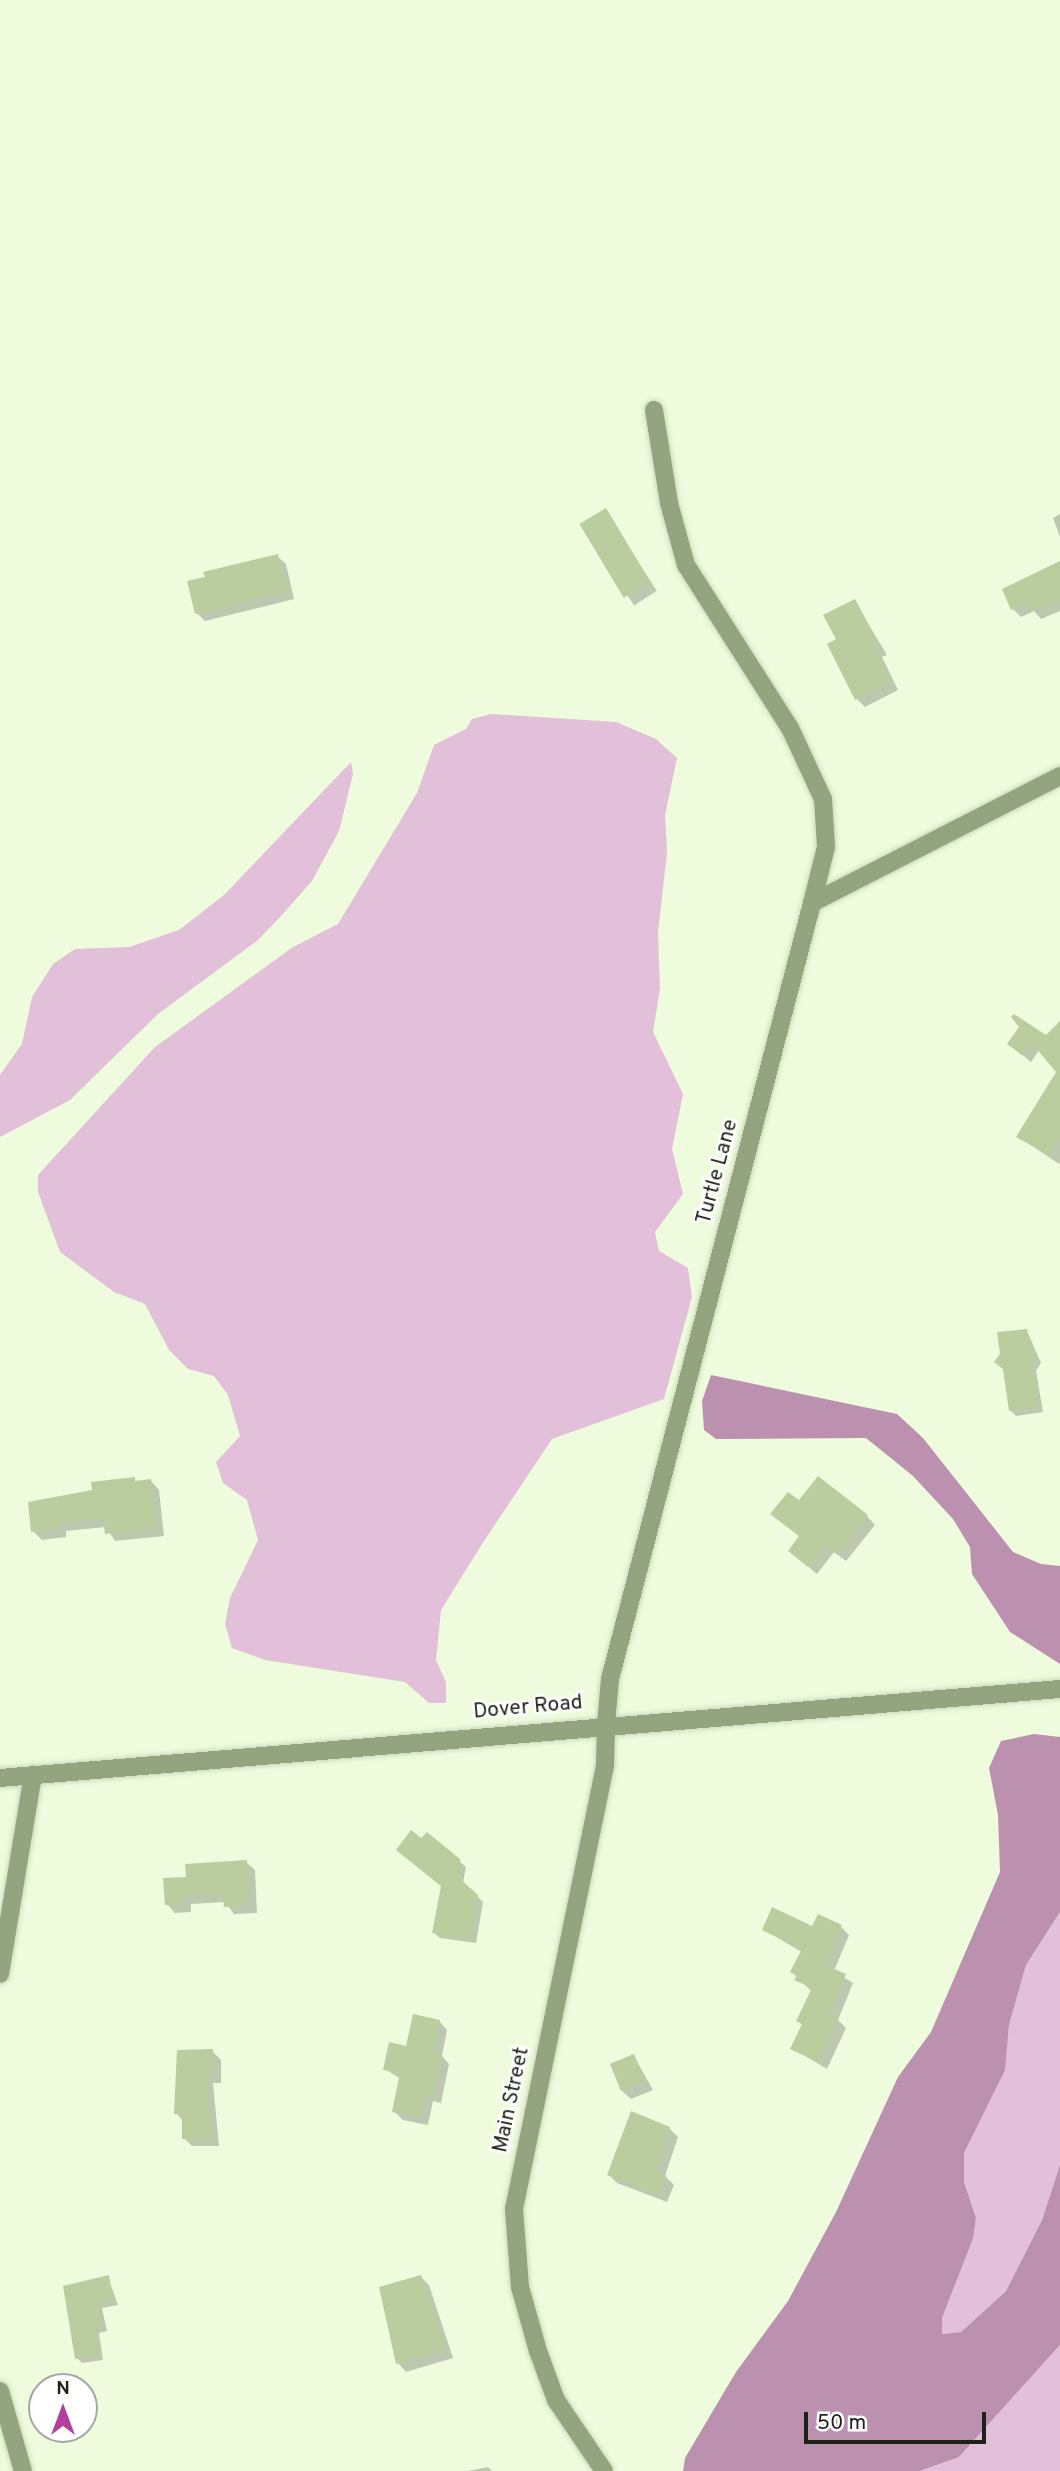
<!DOCTYPE html>
<html>
<head>
<meta charset="utf-8">
<style>
  body { margin:0 }
  #map { position:relative; width:1060px; height:2471px; overflow:hidden; background:#eefbdd; font-family:Overpass,sans-serif }
  div>[style] { position:absolute }
  .green>* { inset:0; background:#e3c0d9 }
  .water>* { inset:0; background:#bc90af }
  .shadow>* { inset:0; background:#0003; transform-origin:0 0 }
  .building>* { inset:0; background:#b9cd9e; transform-origin:0 0 }
  .roads { filter:drop-shadow(0 0 2px #cdd8bd) drop-shadow(0 0 2px #cdd8bd) }
  .minor>* { height:18px; margin:-9px; padding:0 9px; transform-origin:9px; border-radius:9px; background:#94a47e }
  .tertiary>* { height:18px; margin:-9px; padding:0 9px; transform-origin:9px; border-radius:9px; background:#94a47e }
  span { translate:-50% -50%; white-space:nowrap; text-align:center; line-height:1.15; -webkit-text-stroke:5px #fff; paint-order:stroke }
  .street-label { font-size:21px; color:#1e2218 }
  .north { position:absolute; left:28px; top:2373px; width:70px; height:70px; box-sizing:border-box; background:#fff; border:2px solid #a5a7a3; border-radius:50%; rotate:0deg; font-size:19px; font-weight:700; line-height:28px; text-align:center; color:#1e2218 }
  .north::after { content:''; display:block; margin:auto; width:24px; height:32px; background:#b2409b; clip-path:polygon(50% 0,100% 100%,50% 72%,0 100%) }
  .scale { position:absolute; left:804px; top:2412px; width:182px; height:32px; box-sizing:border-box; border:4px solid #1e2218; border-top:0; padding-left:9px; font-size:21px; line-height:24px; white-space:nowrap; color:#1e2218; -webkit-text-stroke:5px #fff; paint-order:stroke }
</style>
</head>
<body>
<div id="map">
  <div class="green">
    <div style="clip-path:polygon(491px 714px,616px 722px,656px 739px,677px 758px,665px 815px,667px 853px,658px 932px,660px 989px,653px 1032px,683px 1094px,672px 1149px,683px 1194px,655px 1232px,659px 1251px,688px 1268px,692px 1297px,664px 1399px,552px 1439px,482px 1544px,441px 1610px,436px 1660px,446px 1682px,446px 1703px,429px 1703px,405px 1682px,265px 1660px,232px 1648px,225px 1624px,230px 1598px,258px 1540px,247px 1500px,223px 1483px,216px 1462px,240px 1436px,228px 1395px,214px 1376px,188px 1369px,169px 1350px,145px 1304px,114px 1292px,60px 1252px,38px 1192px,38px 1175px,155px 1047px,293px 947px,338px 924px,417px 793px,434px 745px,466px 729px,472px 719px)"></div>
    <div style="clip-path:polygon(351px 762px,353px 774px,339px 831px,312px 881px,281px 916px,258px 940px,158px 1014px,70px 1100px,0 1137px,0 1075px,22px 1044px,32px 997px,53px 964px,75px 949px,129px 947px,179px 930px,224px 895px)"></div>
    <div style="clip-path:polygon(1060px 1912px,1060px 2165px,1042px 2220px,1006px 2291px,961px 2332px,942px 2334px,942px 2318px,973px 2239px,976px 2218px,964px 2182px,964px 2153px,1004px 2070px,1009px 2025px,1026px 1965px)"></div>
    <div style="clip-path:polygon(1060px 2345px,1060px 2471px,920px 2471px,959px 2457px)"></div>
  </div>
  <div class="water">
    <div style="clip-path:polygon(711px 1375px,897px 1414px,923px 1438px,1013px 1552px,1041px 1564px,1060px 1566px,1060px 1664px,1010px 1632px,972px 1574px,970px 1547px,953px 1519px,913px 1476px,866px 1438px,716px 1439px,704px 1430px,702px 1401px)"></div>
    <div style="clip-path:polygon(1034px 1734px,1060px 1737px,1060px 1912px,1026px 1965px,1009px 2025px,1005px 2070px,964px 2153px,964px 2182px,976px 2218px,973px 2239px,942px 2318px,942px 2334px,961px 2332px,1006px 2291px,1042px 2220px,1060px 2165px,1060px 2345px,959px 2457px,920px 2471px,683px 2471px,685px 2458px,736px 2372px,788px 2301px,836px 2212px,898px 2077px,931px 2032px,1000px 1872px,998px 1815px,989px 1768px,1001px 1741px)"></div>
  </div>
  <div class="shadow">
    <div style="left:605px;top:511px;width:95px;height:27px;rotate:57deg"></div>
    <div style="clip-path:polygon(1060px 514px,1060px 537px,1053px 518px)"></div>
    <div style="clip-path:polygon(277px 556px,286px 564px,294px 599px,205px 621px,197px 613px)"></div>
    <div style="clip-path:polygon(1060px 563px,1060px 611px,1041px 619px,1034px 611px,1021px 617px,1013px 609px)"></div>
    <div style="clip-path:polygon(855px 602px,887px 655px,882px 657px,898px 690px,865px 707px,857px 699px,838px 640px)"></div>
    <div style="clip-path:polygon(1060px 1031px,1060px 1161px,1059px 1164px,1018px 1136px,1058px 1072px,1040px 1049px,1031px 1062px,1009px 1044px)"></div>
    <div style="clip-path:polygon(1027px 1331px,1041px 1363px,1036px 1371px,1043px 1412px,1016px 1416px,1011px 1411px)"></div>
    <div style="clip-path:polygon(151px 1481px,159px 1490px,164px 1536px,115px 1541px,106px 1527px,66px 1531px,66px 1537px,42px 1540px,33px 1531px,94px 1491px)"></div>
    <div style="clip-path:polygon(800px 1503px,867px 1516px,875px 1525px,846px 1561px,834px 1552px,817px 1574px,790px 1551px,801px 1537px)"></div>
    <div style="clip-path:polygon(427px 1834px,466px 1867px,463px 1883px,483px 1902px,476px 1943px,440px 1938px,434px 1933px,442px 1886px)"></div>
    <div style="clip-path:polygon(246px 1862px,255px 1870px,257px 1913px,234px 1914px,225px 1902px,191px 1904px,191px 1912px,175px 1913px,167px 1904px,188px 1879px)"></div>
    <div style="clip-path:polygon(841px 1927px,849px 1935px,834px 1971px,853px 1983px,838px 2020px,846px 2028px,827px 2069px,792px 2048px,803px 2025px,798px 2021px,812px 1992px,792px 1972px,802px 1952px,764px 1930px)"></div>
    <div style="clip-path:polygon(439px 2021px,447px 2030px,442px 2056px,449px 2064px,441px 2103px,433px 2101px,428px 2125px,403px 2120px,394px 2111px,401px 2079px,385px 2069px)"></div>
    <div style="clip-path:polygon(212px 2051px,221px 2060px,221px 2083px,213px 2083px,219px 2146px,192px 2146px,184px 2138px,183px 2121px,176px 2113px)"></div>
    <div style="clip-path:polygon(634px 2056px,653px 2090px,631px 2099px,622px 2091px)"></div>
    <div style="clip-path:polygon(669px 2128px,678px 2137px,665px 2176px,674px 2185px,667px 2202px,617px 2183px,609px 2175px)"></div>
    <div style="clip-path:polygon(108px 2277px,118px 2305px,102px 2308px,107px 2331px,99px 2333px,103px 2360px,82px 2363px,77px 2358px,65px 2287px)"></div>
    <div style="clip-path:polygon(421px 2277px,429px 2285px,453px 2358px,406px 2372px,398px 2363px)"></div>
    <div style="clip-path:polygon(488px 2467px,492px 2471px,468px 2471px)"></div>
  </div>
  <div class="building">
    <div style="left:606px;top:508px;width:86px;height:31px;rotate:59deg"></div>
    <div style="clip-path:polygon(278px 554px,287px 591px,195px 614px,187px 581px,205px 577px,203px 572px)"></div>
    <div style="clip-path:polygon(1060px 561px,1060px 601px,1031px 611px,1027px 602px,1011px 610px,1002px 589px)"></div>
    <div style="clip-path:polygon(855px 599px,880px 646px,875px 649px,891px 681px,855px 700px,827px 644px,836px 639px,823px 615px)"></div>
    <div style="clip-path:polygon(1014px 1014px,1046px 1035px,1060px 1021px,1060px 1138px,1050px 1156px,1016px 1137px,1056px 1072px,1031px 1042px,1022px 1055px,1007px 1044px,1019px 1027px,1011px 1017px)"></div>
    <div style="clip-path:polygon(1027px 1329px,1030px 1347px,1036px 1356px,1032px 1365px,1038px 1407px,1009px 1411px,1003px 1369px,994px 1362px,1000px 1354px,997px 1332px)"></div>
    <div style="clip-path:polygon(818px 1476px,868px 1515px,837px 1554px,825px 1544px,808px 1567px,788px 1551px,799px 1536px,770px 1514px,788px 1492px,799px 1500px)"></div>
    <div style="clip-path:polygon(135px 1477px,135px 1481px,151px 1479px,157px 1528px,105px 1534px,103px 1518px,58px 1523px,59px 1529px,31px 1532px,28px 1502px,92px 1490px,91px 1482px)"></div>
    <div style="clip-path:polygon(411px 1830px,421px 1838px,427px 1832px,461px 1860px,456px 1866px,462px 1871px,458px 1877px,478px 1895px,471px 1939px,432px 1933px,441px 1886px,396px 1850px)"></div>
    <div style="clip-path:polygon(247px 1860px,249px 1905px,224px 1907px,223px 1894px,183px 1896px,183px 1904px,165px 1905px,163px 1878px,186px 1877px,185px 1864px)"></div>
    <div style="clip-path:polygon(772px 1907px,812px 1926px,818px 1914px,842px 1925px,825px 1965px,846px 1974px,829px 2014px,838px 2019px,818px 2062px,790px 2049px,802px 2024px,796px 2021px,812px 1988px,794px 1980px,797px 1975px,790px 1972px,802px 1949px,762px 1930px)"></div>
    <div style="clip-path:polygon(413px 2014px,440px 2020px,433px 2052px,442px 2054px,433px 2096px,424px 2094px,419px 2117px,392px 2112px,400px 2073px,383px 2070px,389px 2042px,406px 2046px)"></div>
    <div style="clip-path:polygon(213px 2049px,213px 2075px,206px 2075px,212px 2138px,182px 2139px,182px 2114px,174px 2114px,177px 2050px)"></div>
    <div style="left:634px;top:2054px;width:29px;height:26px;rotate:68deg"></div>
    <div style="clip-path:polygon(631px 2111px,670px 2127px,655px 2171px,666px 2175px,659px 2195px,607px 2175px)"></div>
    <div style="clip-path:polygon(109px 2275px,113px 2300px,98px 2303px,102px 2326px,94px 2328px,99px 2355px,75px 2359px,63px 2286px)"></div>
    <div style="clip-path:polygon(421px 2275px,446px 2350px,396px 2364px,379px 2287px)"></div>
  </div>
  <div class="roads">
    <div class="minor">
      <div style="left:654px;top:410px;width:94px;rotate:80.8deg"></div>
      <div style="left:669px;top:503px;width:64px;rotate:74.7deg"></div>
      <div style="left:686px;top:565px;width:193px;rotate:57.5deg"></div>
      <div style="left:790px;top:728px;width:78px;rotate:65.1deg"></div>
      <div style="left:823px;top:799px;width:48px;rotate:86.4deg"></div>
      <div style="left:826px;top:847px;width:58px;rotate:104deg"></div>
      <div style="left:606px;top:1724px;width:45px;rotate:-84.9deg"></div>
      <div style="left:610px;top:1679px;width:802px;rotate:-75.41deg"></div>
      <div style="left:812px;top:903px;width:279px;rotate:-27.1deg"></div>
      <div style="left:0;top:1974px;width:202px;rotate:-80.6deg"></div>
      <div style="left:0;top:2391px;width:83px;rotate:74deg"></div>
    </div>
    <div class="tertiary">
      <div style="left:0;top:1778px;width:1064px;rotate:-4.8deg"></div>
      <div style="left:604px;top:2471px;width:86px;rotate:-124.1deg"></div>
      <div style="left:556px;top:2400px;width:52px;rotate:-110.2deg"></div>
      <div style="left:538px;top:2351px;width:66px;rotate:-105.7deg"></div>
      <div style="left:520px;top:2287px;width:78px;rotate:-94.4deg"></div>
      <div style="left:514px;top:2209px;width:453px;rotate:-78.4deg"></div>
      <div style="left:605px;top:1765px;width:41px;rotate:-88.6deg"></div>
    </div>
  </div>
  <div class="street-label">
    <span style="left:718px;top:1172px;rotate:-75deg">Turtle Lane</span>
    <span style="left:528px;top:1708px;rotate:-5deg">Dover Road</span>
    <span style="left:512px;top:2100px;rotate:-78deg">Main Street</span>
  </div>
  <div class="north">N</div>
  <div class="scale">50 m</div>
</div>
</body>
</html>
